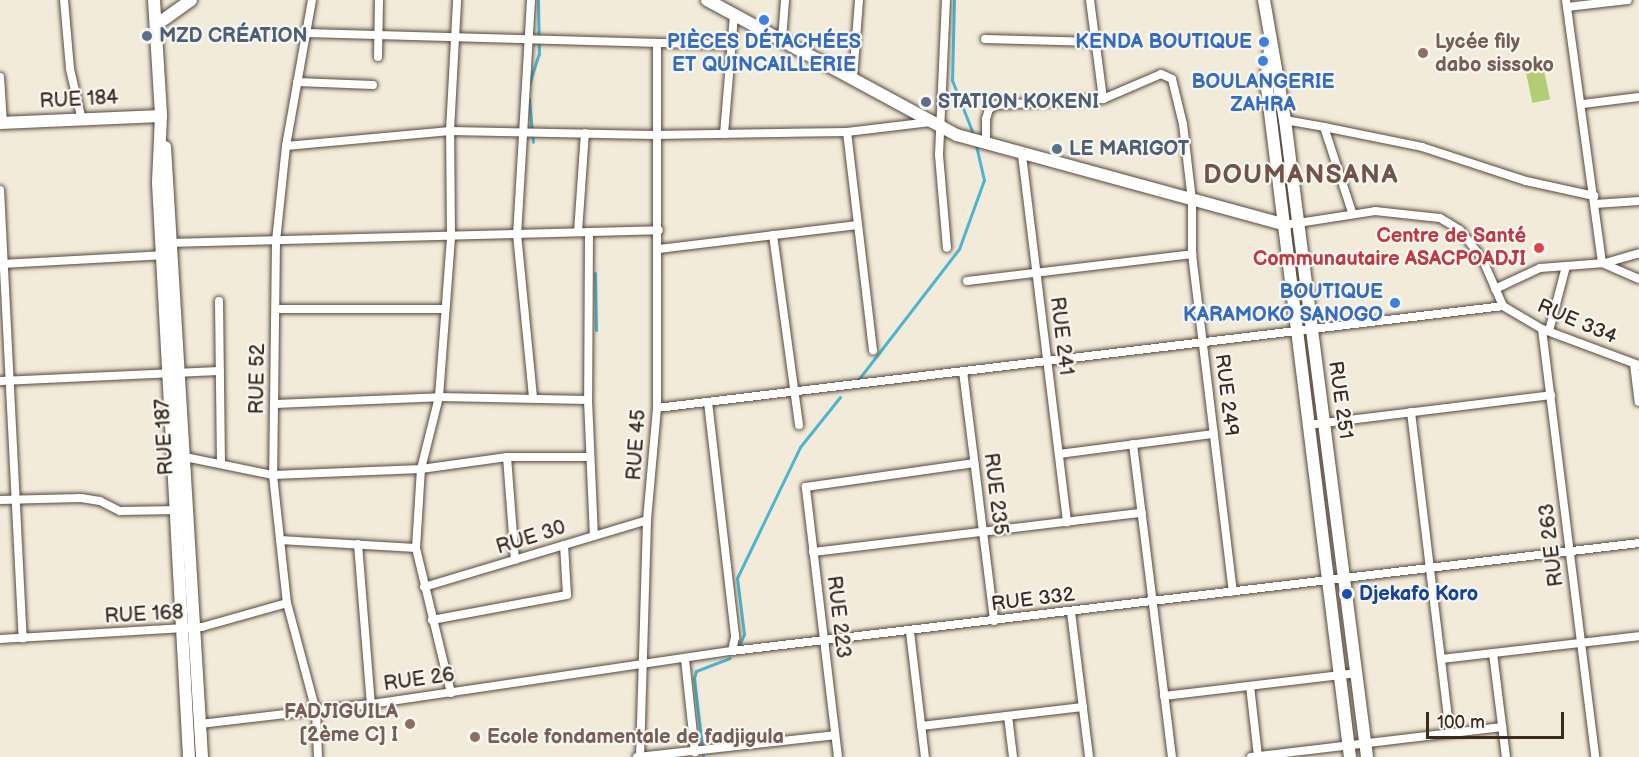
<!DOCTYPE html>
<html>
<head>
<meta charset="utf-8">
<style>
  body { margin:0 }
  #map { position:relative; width:1639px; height:757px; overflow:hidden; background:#f2ebda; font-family:"Balsamiq Sans",sans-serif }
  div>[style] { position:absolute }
  .green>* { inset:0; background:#b2cd73; transform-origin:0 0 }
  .stream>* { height:3px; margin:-1.5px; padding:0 1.5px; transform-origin:1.5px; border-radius:1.5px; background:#4fb4ce }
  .roads { filter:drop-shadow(0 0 2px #56473a) drop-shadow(0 0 2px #56473a) }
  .street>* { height:8px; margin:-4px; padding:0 4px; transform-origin:4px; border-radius:4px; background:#fff }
  .secondary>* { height:12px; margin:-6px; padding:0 6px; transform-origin:6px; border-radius:6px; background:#fff }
  .dots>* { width:16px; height:16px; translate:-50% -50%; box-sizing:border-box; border:3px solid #f6f6f2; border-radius:50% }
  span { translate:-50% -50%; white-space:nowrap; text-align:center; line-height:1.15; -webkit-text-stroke:4.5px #f6f6f2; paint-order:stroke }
  .service-label { font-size:20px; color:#4e5e75; font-weight:700 }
  .left { translate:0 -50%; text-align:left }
  .shop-label { font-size:20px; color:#366cbe; font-weight:700 }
  .right { translate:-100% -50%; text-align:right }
  .education-label { font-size:20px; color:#785e54; font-weight:700 }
  .street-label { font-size:20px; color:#3b2a1e }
  .health-label { font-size:20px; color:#be3a42; font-weight:700 }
  .transit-label { font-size:20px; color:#164399; font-weight:700 }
  .district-label { font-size:26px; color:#735349; font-weight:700; letter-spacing:1.5px }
  .scale { position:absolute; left:1426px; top:712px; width:138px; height:27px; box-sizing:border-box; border:3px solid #3b2a1e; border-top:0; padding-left:8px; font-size:18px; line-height:21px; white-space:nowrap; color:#3b2a1e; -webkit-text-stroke:4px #f6f6f2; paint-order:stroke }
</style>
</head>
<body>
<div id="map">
  <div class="green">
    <div style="left:1543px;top:66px;width:34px;height:18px;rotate:78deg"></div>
  </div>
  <div class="stream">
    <div style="left:954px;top:0;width:80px;rotate:91.4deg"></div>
    <div style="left:952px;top:80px;width:55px;rotate:68.6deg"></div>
    <div style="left:529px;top:84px;width:32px;rotate:-72deg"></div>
    <div style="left:539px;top:54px;width:54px;rotate:-91.1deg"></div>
    <div style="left:529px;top:99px;width:43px;rotate:84.7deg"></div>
    <div style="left:595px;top:273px;width:57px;rotate:89deg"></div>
    <div style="left:858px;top:380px;width:165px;rotate:-52.4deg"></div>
    <div style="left:959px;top:249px;width:73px;rotate:-70.1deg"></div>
    <div style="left:984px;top:180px;width:36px;rotate:-103deg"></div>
    <div style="left:739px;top:646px;width:13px;rotate:-67deg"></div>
    <div style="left:744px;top:634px;width:56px;rotate:-97.1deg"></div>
    <div style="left:737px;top:578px;width:145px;rotate:-64.3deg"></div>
    <div style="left:800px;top:447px;width:64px;rotate:-51.3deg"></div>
    <div style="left:702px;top:746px;width:68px;rotate:-96.7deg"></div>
    <div style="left:694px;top:678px;width:7px;rotate:-74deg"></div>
    <div style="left:696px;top:671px;width:36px;rotate:-21deg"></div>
    <div style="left:703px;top:755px;width:2px;rotate:90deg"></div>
  </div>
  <div class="roads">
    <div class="street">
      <div style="left:64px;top:0;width:69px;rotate:85deg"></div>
      <div style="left:70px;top:69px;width:52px;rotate:76.8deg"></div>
      <div style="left:312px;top:0;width:148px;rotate:100.1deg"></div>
      <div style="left:286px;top:146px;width:96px;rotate:96deg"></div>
      <div style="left:276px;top:241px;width:234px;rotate:90.7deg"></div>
      <div style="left:273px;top:475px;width:129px;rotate:83.8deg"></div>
      <div style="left:287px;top:603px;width:112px;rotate:75deg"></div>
      <div style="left:316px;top:711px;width:46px;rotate:87.5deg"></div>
      <div style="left:531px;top:0;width:234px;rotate:93.4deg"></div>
      <div style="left:517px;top:234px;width:165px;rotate:84.4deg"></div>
      <div style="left:946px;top:0;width:155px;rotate:92.6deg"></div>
      <div style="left:939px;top:155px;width:93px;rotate:85.1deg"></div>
      <div style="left:1090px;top:0;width:100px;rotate:82.5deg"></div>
      <div style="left:1566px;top:0;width:265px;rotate:82.2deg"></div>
      <div style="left:1602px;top:263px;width:40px;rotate:23.4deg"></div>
      <div style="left:1567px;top:7px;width:61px;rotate:-6.5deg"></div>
      <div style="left:306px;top:33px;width:426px;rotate:1.6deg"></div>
      <div style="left:985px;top:39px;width:111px;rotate:1.5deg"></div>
      <div style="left:782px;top:40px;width:40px;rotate:-85.7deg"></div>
      <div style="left:378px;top:57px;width:57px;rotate:-89deg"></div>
      <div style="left:0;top:77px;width:46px;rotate:86.3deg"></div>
      <div style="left:853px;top:78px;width:78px;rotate:-85.6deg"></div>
      <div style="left:297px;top:82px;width:76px;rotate:2.3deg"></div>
      <div style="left:1583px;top:104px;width:56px;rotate:-7.1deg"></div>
      <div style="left:1285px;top:120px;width:40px;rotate:10deg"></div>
      <div style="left:1324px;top:127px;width:89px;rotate:71.8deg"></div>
      <div style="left:1324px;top:127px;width:100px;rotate:11.5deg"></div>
      <div style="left:1422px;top:147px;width:109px;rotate:18.1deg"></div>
      <div style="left:1526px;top:181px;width:70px;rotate:12.4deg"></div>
      <div style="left:847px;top:132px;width:220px;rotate:83.2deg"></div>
      <div style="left:724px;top:134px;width:120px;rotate:-85.2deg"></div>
      <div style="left:986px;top:143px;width:24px;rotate:-90deg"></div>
      <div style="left:986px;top:119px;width:10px;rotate:-73deg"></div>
      <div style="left:989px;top:109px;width:8px;rotate:-30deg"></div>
      <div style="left:996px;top:105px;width:107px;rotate:-3.2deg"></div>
      <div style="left:1103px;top:99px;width:63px;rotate:-23.3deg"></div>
      <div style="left:1161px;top:74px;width:12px;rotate:24deg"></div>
      <div style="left:1172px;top:79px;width:46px;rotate:76.3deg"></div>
      <div style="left:1183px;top:124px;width:78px;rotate:83.3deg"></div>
      <div style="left:1192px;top:201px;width:53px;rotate:90deg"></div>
      <div style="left:1192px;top:254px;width:340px;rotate:83.1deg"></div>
      <div style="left:286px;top:146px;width:165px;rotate:-5.2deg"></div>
      <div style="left:450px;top:131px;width:204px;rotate:1.1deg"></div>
      <div style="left:654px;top:135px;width:193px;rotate:-0.9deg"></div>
      <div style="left:847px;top:132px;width:84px;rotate:-6.9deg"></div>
      <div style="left:1022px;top:155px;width:370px;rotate:83deg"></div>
      <div style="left:0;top:190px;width:449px;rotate:87.1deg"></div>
      <div style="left:1595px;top:204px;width:44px;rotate:-3.9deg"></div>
      <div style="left:1285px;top:225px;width:91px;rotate:-8.8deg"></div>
      <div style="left:1375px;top:211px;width:65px;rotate:6.1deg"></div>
      <div style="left:1440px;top:218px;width:23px;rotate:31deg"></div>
      <div style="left:1460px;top:230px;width:36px;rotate:52deg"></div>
      <div style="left:1482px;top:258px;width:52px;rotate:66.4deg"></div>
      <div style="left:578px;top:232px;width:99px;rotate:-86deg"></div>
      <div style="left:589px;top:232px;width:168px;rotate:90.3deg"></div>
      <div style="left:588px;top:400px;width:136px;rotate:87.5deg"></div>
      <div style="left:773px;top:235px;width:192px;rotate:82.2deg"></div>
      <div style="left:168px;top:243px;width:491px;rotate:-1.5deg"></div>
      <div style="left:659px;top:249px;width:200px;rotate:-6.9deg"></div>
      <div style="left:1px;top:264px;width:166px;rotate:-3.1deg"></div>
      <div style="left:967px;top:281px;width:227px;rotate:-6.8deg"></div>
      <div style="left:1495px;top:289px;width:50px;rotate:-25deg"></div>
      <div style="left:1540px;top:268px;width:65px;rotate:-4.4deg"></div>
      <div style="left:1605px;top:263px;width:35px;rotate:-16deg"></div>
      <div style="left:219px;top:301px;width:163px;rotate:89.3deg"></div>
      <div style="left:1503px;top:306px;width:45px;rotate:30.5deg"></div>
      <div style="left:1542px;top:329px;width:103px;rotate:20.4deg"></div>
      <div style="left:276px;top:309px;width:169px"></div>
      <div style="left:1542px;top:329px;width:431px;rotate:82.9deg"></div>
      <div style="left:1549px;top:331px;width:67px;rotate:-75.3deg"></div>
      <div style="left:1634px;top:364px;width:38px;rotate:83deg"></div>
      <div style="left:963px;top:371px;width:252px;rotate:82.9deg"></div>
      <div style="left:0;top:381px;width:220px;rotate:-2.6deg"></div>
      <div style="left:708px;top:402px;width:237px;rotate:83.4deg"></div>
      <div style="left:735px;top:637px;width:14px;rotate:102deg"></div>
      <div style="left:275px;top:404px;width:164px;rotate:-2.4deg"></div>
      <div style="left:439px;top:397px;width:149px;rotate:1.2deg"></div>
      <div style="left:657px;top:408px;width:852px;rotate:-6.87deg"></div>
      <div style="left:1411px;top:412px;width:323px;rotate:83.1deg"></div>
      <div style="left:1308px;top:425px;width:245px;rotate:-7deg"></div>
      <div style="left:1133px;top:444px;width:315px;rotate:82.9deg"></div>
      <div style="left:1059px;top:454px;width:156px;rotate:-7.4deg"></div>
      <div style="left:185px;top:457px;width:90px;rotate:11.6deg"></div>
      <div style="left:273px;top:475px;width:148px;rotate:-2.3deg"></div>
      <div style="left:421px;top:469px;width:87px;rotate:-7.9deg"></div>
      <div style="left:507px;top:457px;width:83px"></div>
      <div style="left:507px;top:457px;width:103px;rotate:85.6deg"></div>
      <div style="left:0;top:500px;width:81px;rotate:-1.4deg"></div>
      <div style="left:81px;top:498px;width:19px;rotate:9deg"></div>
      <div style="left:100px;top:501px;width:22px;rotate:27deg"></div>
      <div style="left:120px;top:511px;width:60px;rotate:-1deg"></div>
      <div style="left:280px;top:540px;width:136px;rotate:3.4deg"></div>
      <div style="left:358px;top:544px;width:161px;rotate:85.4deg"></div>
      <div style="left:813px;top:552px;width:331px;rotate:-6.8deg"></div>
      <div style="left:424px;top:587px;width:233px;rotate:-16.7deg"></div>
      <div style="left:1071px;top:612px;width:146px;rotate:82.9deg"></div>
      <div style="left:432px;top:620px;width:137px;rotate:-10.5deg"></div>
      <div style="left:567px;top:595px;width:50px;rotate:-93.4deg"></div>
      <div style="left:910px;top:632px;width:126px;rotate:83.2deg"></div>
      <div style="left:0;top:639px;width:202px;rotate:-3.4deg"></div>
      <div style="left:202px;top:627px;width:88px;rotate:-15.8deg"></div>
      <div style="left:1493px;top:653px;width:105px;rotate:82.9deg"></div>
      <div style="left:685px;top:659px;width:94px;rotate:83.9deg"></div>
      <div style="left:1441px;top:659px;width:199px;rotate:-6.6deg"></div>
      <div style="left:1250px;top:686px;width:70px;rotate:83.5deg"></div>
      <div style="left:451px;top:693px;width:149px;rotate:-103.6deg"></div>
      <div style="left:416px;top:548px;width:79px;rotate:-86.4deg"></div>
      <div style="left:421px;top:469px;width:74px;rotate:-76deg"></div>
      <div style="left:439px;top:397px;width:161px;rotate:-85.7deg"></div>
      <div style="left:451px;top:236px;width:105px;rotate:-90.5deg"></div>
      <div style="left:450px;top:131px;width:131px;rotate:-86.9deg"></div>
      <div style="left:1164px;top:696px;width:193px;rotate:-6.8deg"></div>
      <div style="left:1008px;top:716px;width:41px;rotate:83deg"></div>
      <div style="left:200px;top:724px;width:172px;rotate:-6.7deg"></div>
      <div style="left:371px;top:704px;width:365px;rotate:-8.4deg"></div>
      <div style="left:732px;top:651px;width:913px;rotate:-6.79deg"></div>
      <div style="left:921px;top:726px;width:163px;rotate:-6.7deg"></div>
      <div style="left:637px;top:757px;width:199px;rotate:-6.3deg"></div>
      <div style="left:640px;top:757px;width:237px;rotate:-88.3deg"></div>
      <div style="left:647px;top:520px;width:112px;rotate:-84.9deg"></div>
      <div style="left:657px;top:408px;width:365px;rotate:-90deg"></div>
      <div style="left:838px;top:757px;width:272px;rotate:-96.8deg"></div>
      <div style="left:806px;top:487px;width:170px;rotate:-8.1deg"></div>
      <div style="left:1251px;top:757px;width:253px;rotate:-6.8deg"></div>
    </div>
    <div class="secondary">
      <div style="left:154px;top:0;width:116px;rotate:86.5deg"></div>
      <div style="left:161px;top:116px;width:67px;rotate:92.6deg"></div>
      <div style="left:158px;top:183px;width:575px;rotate:86.91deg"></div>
      <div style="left:707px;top:0;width:284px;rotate:28.4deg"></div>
      <div style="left:957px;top:135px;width:340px;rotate:15.3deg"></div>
      <div style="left:1264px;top:0;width:122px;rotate:80.1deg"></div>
      <div style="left:1285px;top:120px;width:642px;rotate:82.66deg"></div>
      <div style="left:156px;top:25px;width:43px;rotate:-35.5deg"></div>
      <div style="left:1270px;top:49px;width:31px;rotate:97deg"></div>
      <div style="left:1266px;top:80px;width:682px;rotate:82.93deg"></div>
      <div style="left:0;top:123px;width:161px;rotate:-2.5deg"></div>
      <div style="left:165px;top:147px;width:611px;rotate:86.53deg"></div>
    </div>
  </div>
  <div class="dots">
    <div style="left:764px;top:20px;background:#3f7fe0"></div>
    <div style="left:147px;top:36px;background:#5c6f8a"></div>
    <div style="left:1264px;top:42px;background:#3f7fe0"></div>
    <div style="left:1423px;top:53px;background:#8d6e63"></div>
    <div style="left:1263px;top:61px;background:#3f7fe0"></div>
    <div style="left:926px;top:102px;background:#5c6f8a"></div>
    <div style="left:1057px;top:149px;background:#5c6f8a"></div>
    <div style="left:1539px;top:248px;background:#e0444e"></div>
    <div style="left:1395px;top:303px;background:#3f7fe0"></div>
    <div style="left:1347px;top:594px;background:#1a4fb4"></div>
    <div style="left:410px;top:724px;background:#8d6e63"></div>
    <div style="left:475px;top:737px;background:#8d6e63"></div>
  </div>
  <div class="service-label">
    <span class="left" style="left:159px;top:36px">MZD CRÉATION</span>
    <span class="left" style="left:938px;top:102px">STATION KOKENI</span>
    <span class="left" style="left:1069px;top:149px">LE MARIGOT</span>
  </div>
  <div class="shop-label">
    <span style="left:764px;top:54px">PIÈCES DÉTACHÉES<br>ET QUINCAILLERIE</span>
    <span class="right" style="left:1252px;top:42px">KENDA BOUTIQUE</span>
    <span style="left:1263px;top:94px">BOULANGERIE<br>ZAHRA</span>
    <span class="right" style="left:1383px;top:304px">BOUTIQUE<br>KARAMOKO SANOGO</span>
  </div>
  <div class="education-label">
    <span class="left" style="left:1435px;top:54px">Lycée fily<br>dabo sissoko</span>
    <span class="right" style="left:398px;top:724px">FADJIGUILA<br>[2ème C] I</span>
    <span class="left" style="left:487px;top:737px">Ecole fondamentale de fadjigula</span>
  </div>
  <div class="street-label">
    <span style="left:79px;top:100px;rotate:-3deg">RUE 184</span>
    <span style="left:1577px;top:322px;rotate:23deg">RUE 334</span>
    <span style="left:1061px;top:336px;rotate:83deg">RUE 241</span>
    <span style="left:258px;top:379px;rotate:-89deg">RUE 52</span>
    <span style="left:1226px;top:395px;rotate:83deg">RUE 249</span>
    <span style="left:1340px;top:400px;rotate:82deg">RUE 251</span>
    <span style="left:165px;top:437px;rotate:-93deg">RUE 187</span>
    <span style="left:637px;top:445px;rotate:-86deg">RUE 45</span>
    <span style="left:995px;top:494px;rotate:83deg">RUE 235</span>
    <span style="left:531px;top:538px;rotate:-17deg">RUE 30</span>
    <span style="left:1552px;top:545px;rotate:-97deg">RUE 263</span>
    <span style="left:1033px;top:600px;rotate:-7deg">RUE 332</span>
    <span style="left:144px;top:615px;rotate:-3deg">RUE 168</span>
    <span style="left:838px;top:617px;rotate:83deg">RUE 223</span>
    <span style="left:419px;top:680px;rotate:-8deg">RUE 26</span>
  </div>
  <div class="health-label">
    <span class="right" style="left:1526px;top:248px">Centre de Santé<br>Communautaire ASACPOADJI</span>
  </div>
  <div class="transit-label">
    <span class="left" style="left:1359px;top:594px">Djekafo Koro</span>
  </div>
  <div class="district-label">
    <span style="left:1301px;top:176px">DOUMANSANA</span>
  </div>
  <div class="scale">100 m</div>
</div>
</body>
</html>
